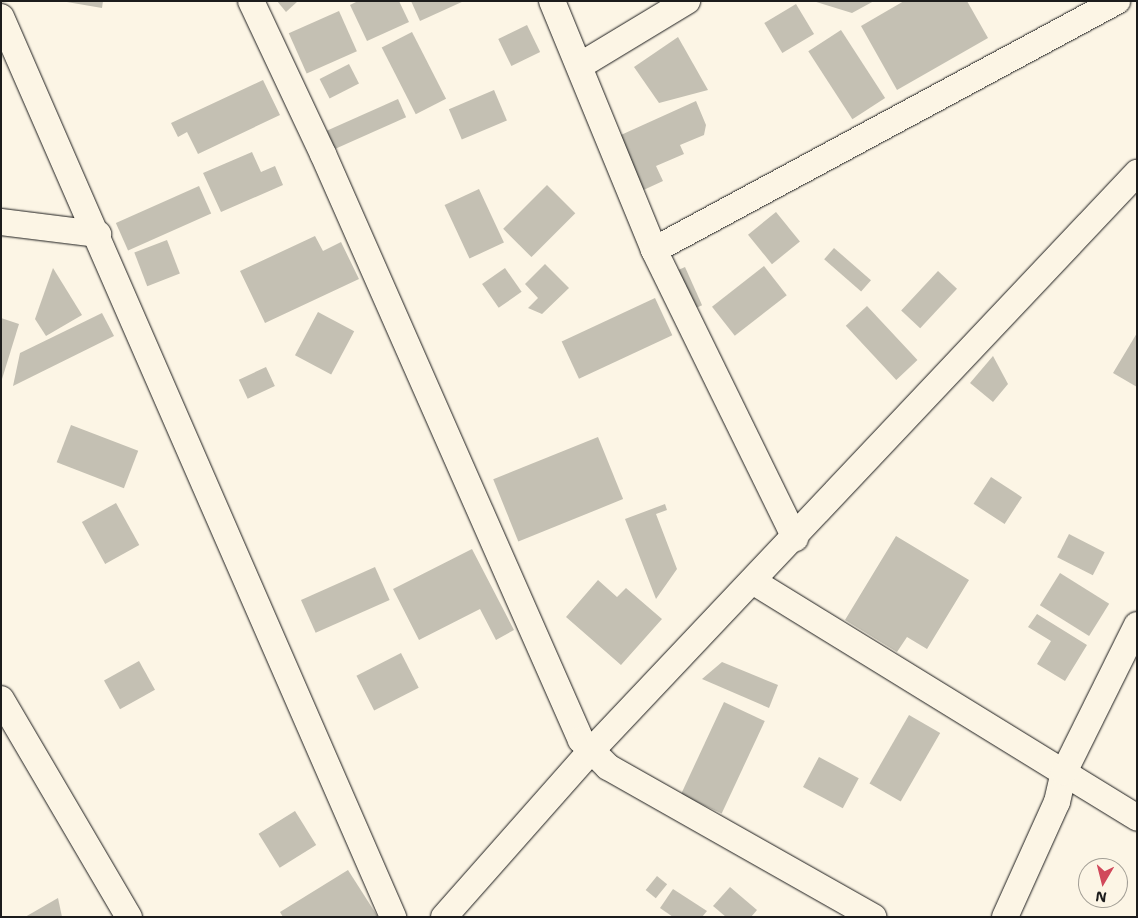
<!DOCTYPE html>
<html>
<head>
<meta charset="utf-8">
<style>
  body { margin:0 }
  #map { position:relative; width:1138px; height:918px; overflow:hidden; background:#fcf5e5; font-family:"Shantell Sans",sans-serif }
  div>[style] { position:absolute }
  .building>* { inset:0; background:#c4c0b3; transform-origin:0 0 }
  .roads { filter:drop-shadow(0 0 1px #1c1c1c) drop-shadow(0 0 1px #1c1c1c) }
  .minor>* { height:26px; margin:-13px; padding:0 13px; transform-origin:13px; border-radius:13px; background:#fcf5e5 }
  span { translate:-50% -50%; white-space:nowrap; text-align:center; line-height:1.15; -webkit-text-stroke:4px #fcf5e5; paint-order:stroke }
  .frame { position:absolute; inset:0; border:2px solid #1c1c1c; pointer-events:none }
  .north { position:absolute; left:1078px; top:858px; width:50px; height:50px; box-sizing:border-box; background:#fcf5e5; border:1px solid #a29e95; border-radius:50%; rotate:188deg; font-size:14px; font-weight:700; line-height:20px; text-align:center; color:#1c1c1c }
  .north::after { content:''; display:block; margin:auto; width:18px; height:22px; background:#d1495b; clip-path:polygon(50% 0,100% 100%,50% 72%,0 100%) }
</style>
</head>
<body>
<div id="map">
  <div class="building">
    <div style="clip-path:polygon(61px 1px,103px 1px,102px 8px)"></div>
    <div style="clip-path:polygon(277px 1px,298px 1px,286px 12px)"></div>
    <div style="clip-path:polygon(358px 1px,399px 1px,409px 22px,367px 41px,350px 5px)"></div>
    <div style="clip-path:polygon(411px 1px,464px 1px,420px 21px)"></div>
    <div style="clip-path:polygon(813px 1px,874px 1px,852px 13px)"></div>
    <div style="clip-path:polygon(904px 1px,967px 1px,988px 38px,897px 90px,861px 26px)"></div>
    <div style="left:796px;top:4px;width:35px;height:37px;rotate:59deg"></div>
    <div style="left:339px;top:11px;width:44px;height:55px;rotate:66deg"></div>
    <div style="left:527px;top:25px;width:30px;height:32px;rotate:64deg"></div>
    <div style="left:841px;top:30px;width:81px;height:39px;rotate:57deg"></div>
    <div style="left:412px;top:32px;width:75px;height:34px;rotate:63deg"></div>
    <div style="clip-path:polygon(678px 37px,708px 90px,659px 103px,634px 67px)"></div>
    <div style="left:349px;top:64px;width:22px;height:33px;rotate:63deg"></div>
    <div style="clip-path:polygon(263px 80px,280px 115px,198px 154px,187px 132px,178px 137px,171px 123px)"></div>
    <div style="left:494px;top:90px;width:33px;height:49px;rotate:67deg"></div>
    <div style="left:398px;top:99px;width:20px;height:78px;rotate:66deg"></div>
    <div style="clip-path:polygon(696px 101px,706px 125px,704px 135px,680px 145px,684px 154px,656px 166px,663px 181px,637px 193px,612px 139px)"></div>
    <div style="clip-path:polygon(252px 152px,261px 172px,275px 166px,283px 185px,221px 212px,203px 173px)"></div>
    <div style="left:547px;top:185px;width:40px;height:62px;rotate:45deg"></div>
    <div style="left:199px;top:186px;width:30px;height:91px;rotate:66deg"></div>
    <div style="left:479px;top:189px;width:59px;height:38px;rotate:65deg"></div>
    <div style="left:776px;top:212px;width:38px;height:36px;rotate:51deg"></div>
    <div style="clip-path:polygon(315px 236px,323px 251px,341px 242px,359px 279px,265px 323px,240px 271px)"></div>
    <div style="left:167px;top:240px;width:36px;height:35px;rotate:69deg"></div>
    <div style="left:834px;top:248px;width:49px;height:15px;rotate:41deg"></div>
    <div style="clip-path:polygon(545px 264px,569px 288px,542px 314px,528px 308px,538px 298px,525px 284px)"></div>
    <div style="left:764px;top:266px;width:37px;height:66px;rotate:52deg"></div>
    <div style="left:685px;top:267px;width:42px;height:14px;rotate:66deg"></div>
    <div style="clip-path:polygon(53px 268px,82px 315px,46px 336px,35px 319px)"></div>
    <div style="left:505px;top:268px;width:29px;height:28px;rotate:55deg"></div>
    <div style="left:938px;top:271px;width:26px;height:54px;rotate:43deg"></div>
    <div style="left:655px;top:298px;width:41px;height:103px;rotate:65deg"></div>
    <div style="left:867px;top:306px;width:74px;height:29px;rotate:47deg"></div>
    <div style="left:318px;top:312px;width:41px;height:49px;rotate:28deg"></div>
    <div style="clip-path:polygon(102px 313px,114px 336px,13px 386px,20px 353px)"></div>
    <div style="clip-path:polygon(1px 318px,19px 324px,2px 379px,1px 379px)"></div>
    <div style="clip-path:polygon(1137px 333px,1137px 387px,1113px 373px)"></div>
    <div style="clip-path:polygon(993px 356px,1008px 384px,993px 402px,970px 383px)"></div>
    <div style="left:266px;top:367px;width:21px;height:30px;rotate:65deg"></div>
    <div style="left:71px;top:425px;width:72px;height:40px;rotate:21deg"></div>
    <div style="left:598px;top:437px;width:67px;height:113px;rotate:68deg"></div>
    <div style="left:991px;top:477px;width:37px;height:32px;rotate:33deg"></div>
    <div style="left:116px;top:503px;width:48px;height:39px;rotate:61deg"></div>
    <div style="clip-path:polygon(665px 504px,667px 510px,656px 514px,677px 569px,656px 599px,625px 519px)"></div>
    <div style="left:1069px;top:534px;width:40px;height:26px;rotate:27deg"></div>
    <div style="clip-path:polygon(896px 536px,969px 580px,927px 649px,907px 637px,897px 652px,845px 620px)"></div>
    <div style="clip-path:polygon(472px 549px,514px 630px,496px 640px,480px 609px,419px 640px,393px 589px)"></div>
    <div style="left:375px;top:567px;width:36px;height:81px;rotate:66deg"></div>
    <div style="left:1060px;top:573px;width:58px;height:38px;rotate:32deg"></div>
    <div style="clip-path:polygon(598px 580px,617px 597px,626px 588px,662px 619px,621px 665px,566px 617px)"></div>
    <div style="clip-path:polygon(1037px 614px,1087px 645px,1065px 681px,1037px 664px,1051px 641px,1028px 627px)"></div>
    <div style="left:401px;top:653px;width:39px;height:50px;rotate:63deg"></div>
    <div style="left:139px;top:661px;width:33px;height:40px;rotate:61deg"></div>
    <div style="clip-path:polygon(722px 662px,778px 685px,769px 708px,702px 679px)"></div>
    <div style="left:724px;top:702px;width:45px;height:102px;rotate:25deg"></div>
    <div style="left:909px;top:715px;width:36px;height:79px;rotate:30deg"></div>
    <div style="left:819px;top:757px;width:45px;height:34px;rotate:28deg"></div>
    <div style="left:295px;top:811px;width:40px;height:43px;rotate:58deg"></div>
    <div style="clip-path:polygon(348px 870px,378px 917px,283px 917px,280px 912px)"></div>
    <div style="left:657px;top:876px;width:13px;height:18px;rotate:39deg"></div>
    <div style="clip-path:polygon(730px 887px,757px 910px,751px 917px,726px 917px,713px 906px)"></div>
    <div style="clip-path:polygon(673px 889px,707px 911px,702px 917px,673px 917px,660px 908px)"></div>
    <div style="clip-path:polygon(58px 898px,62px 917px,25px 917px)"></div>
  </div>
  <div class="roads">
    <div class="minor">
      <div style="left:251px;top:1px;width:169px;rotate:64.8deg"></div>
      <div style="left:323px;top:154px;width:640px;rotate:66.24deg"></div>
      <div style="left:581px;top:740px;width:38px;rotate:45deg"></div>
      <div style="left:608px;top:767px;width:305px;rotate:29.5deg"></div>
      <div style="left:552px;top:1px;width:269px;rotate:67.7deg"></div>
      <div style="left:654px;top:250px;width:321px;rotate:63.9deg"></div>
      <div style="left:1px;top:17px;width:982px;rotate:66.46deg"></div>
      <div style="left:581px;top:65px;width:124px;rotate:-31.1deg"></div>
      <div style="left:1px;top:222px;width:98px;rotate:7.1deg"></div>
      <div style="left:654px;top:250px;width:526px;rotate:-28.27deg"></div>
      <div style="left:754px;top:582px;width:450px;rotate:31.6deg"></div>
      <div style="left:1px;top:699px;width:253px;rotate:59.6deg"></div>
      <div style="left:444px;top:917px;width:220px;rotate:-48.5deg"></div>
      <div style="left:590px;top:752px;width:797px;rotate:-46.63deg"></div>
      <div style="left:1005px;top:917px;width:126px;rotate:-65.7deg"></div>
      <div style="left:1057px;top:802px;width:31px;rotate:-77deg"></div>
      <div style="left:1064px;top:772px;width:164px;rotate:-63.6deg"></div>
    </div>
  </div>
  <div class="frame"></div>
  <div class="north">N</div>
</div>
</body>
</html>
